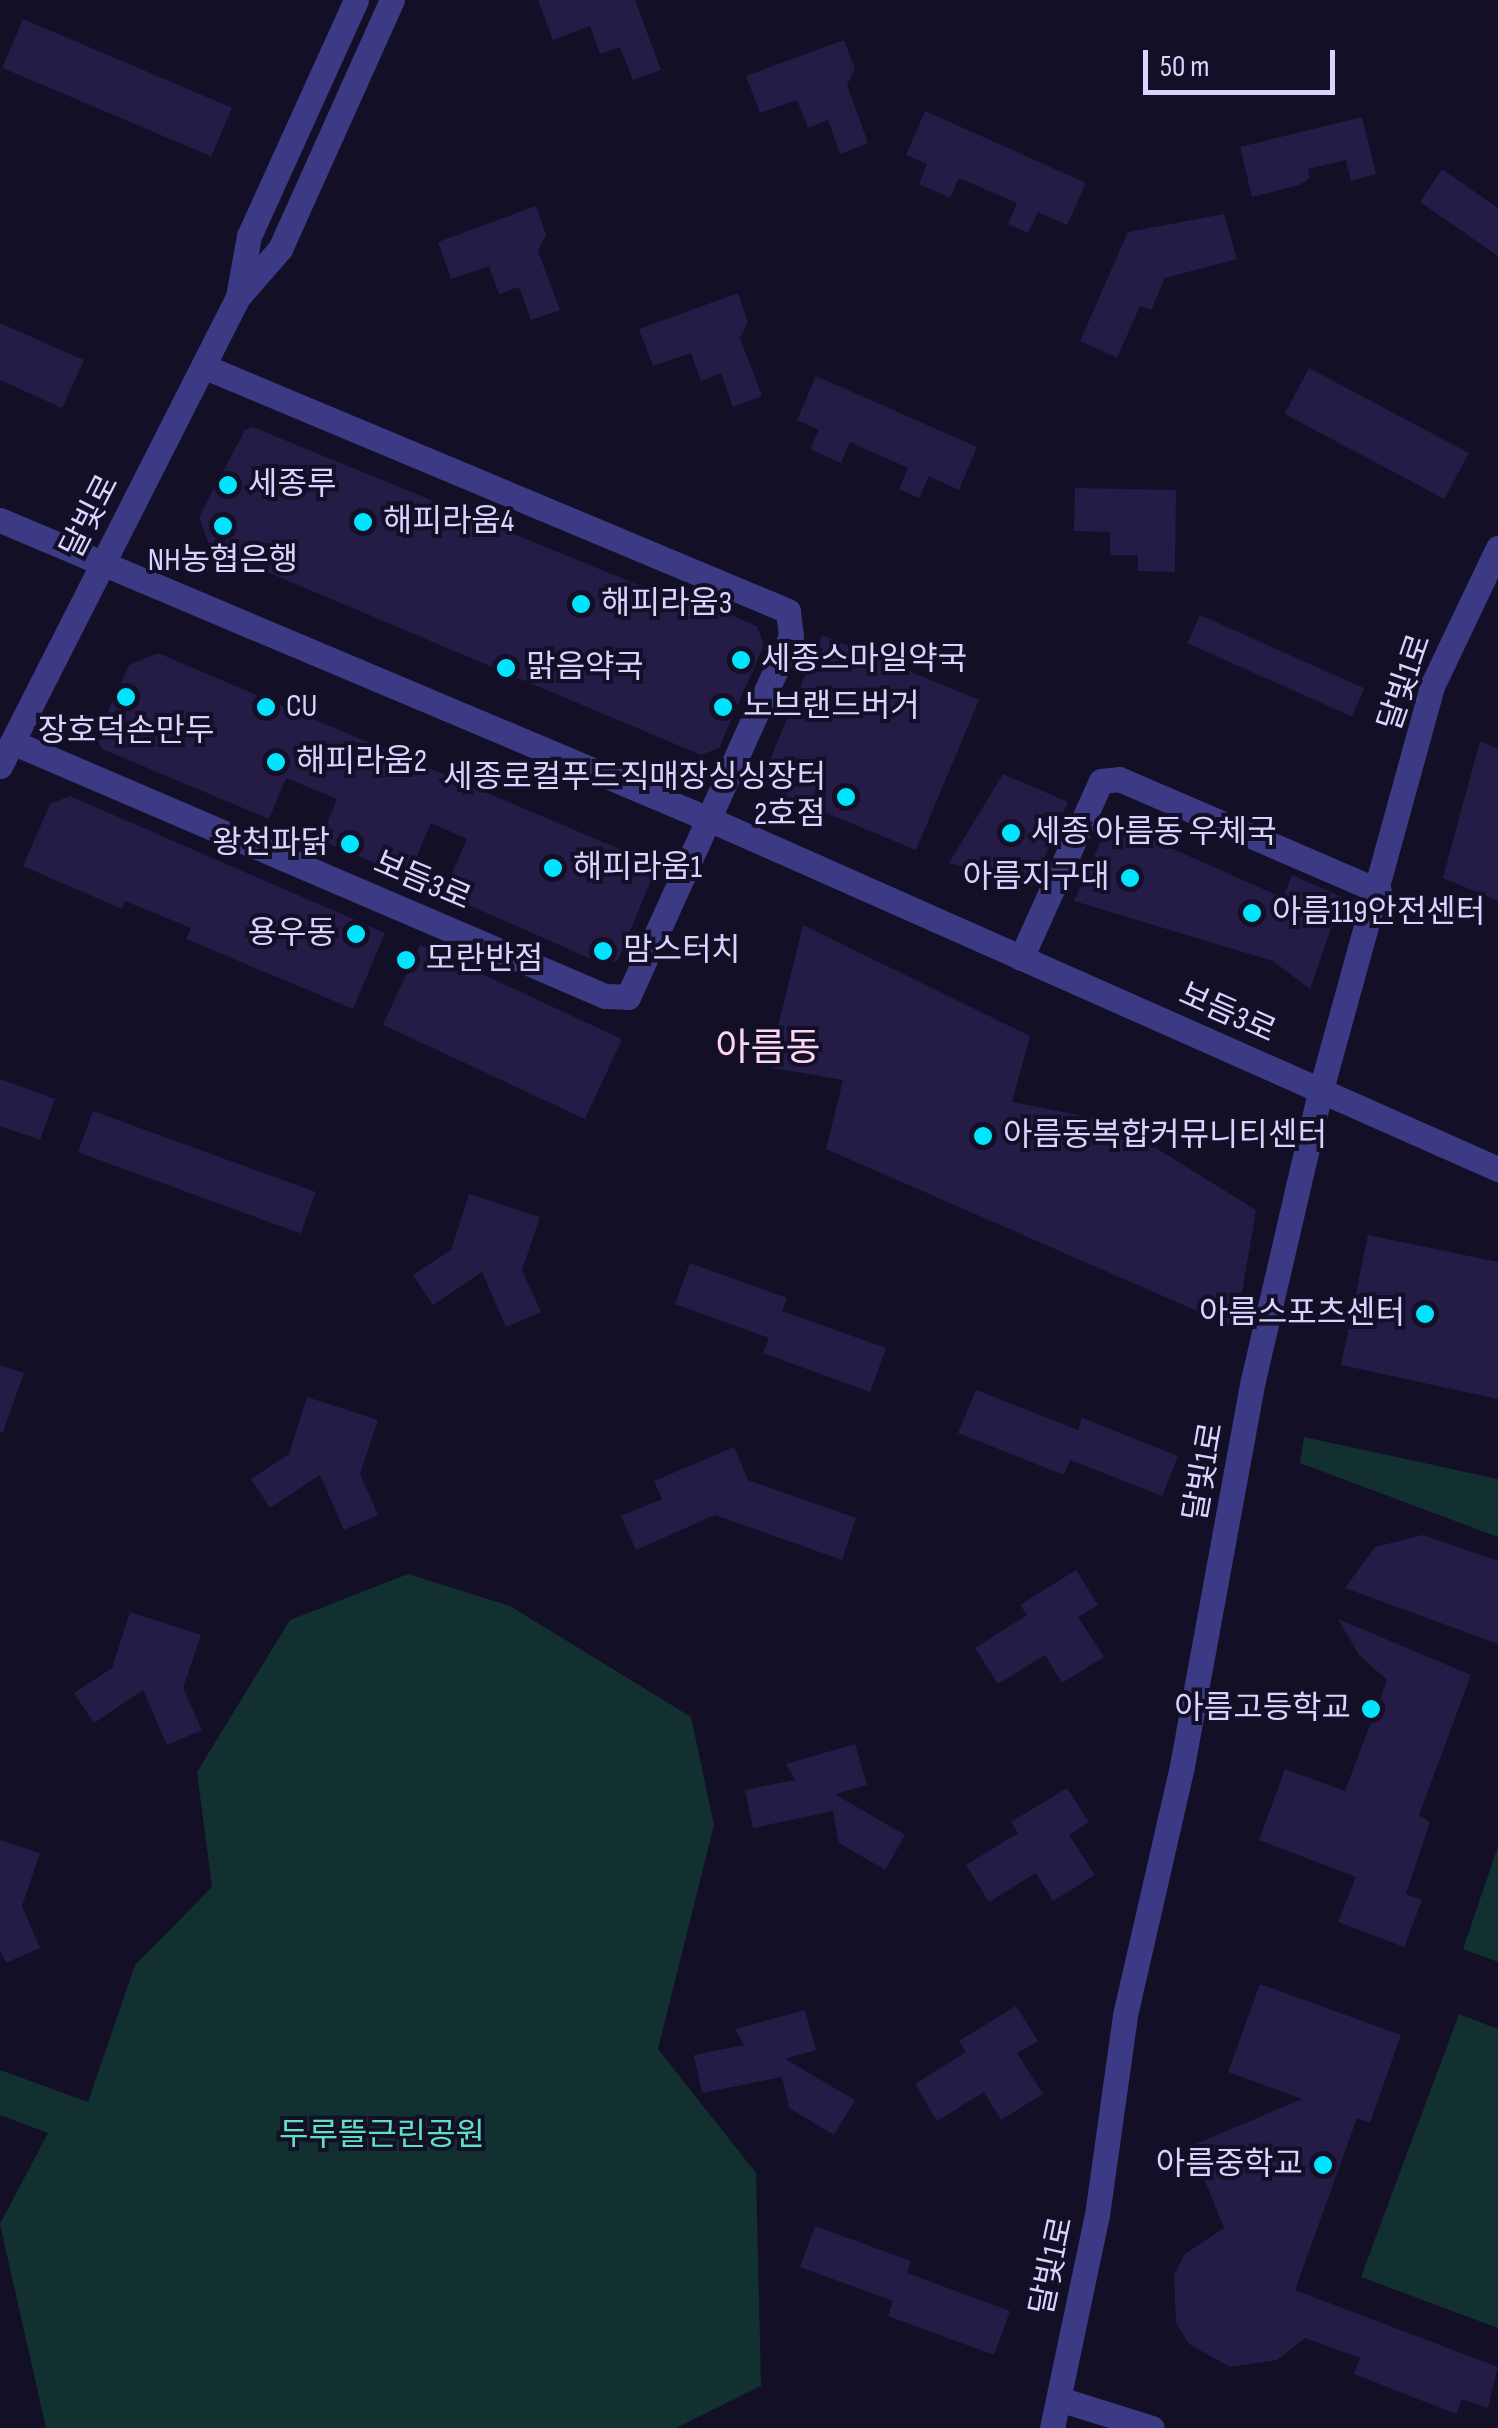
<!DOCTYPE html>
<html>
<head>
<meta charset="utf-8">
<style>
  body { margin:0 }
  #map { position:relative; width:1498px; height:2428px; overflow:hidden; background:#130f26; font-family:"Sofia Sans Condensed","Noto Sans KR",sans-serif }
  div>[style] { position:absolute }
  .green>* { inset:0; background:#12302f }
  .building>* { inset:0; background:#241b47; transform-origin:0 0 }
  .minor>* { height:25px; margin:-12.5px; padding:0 12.5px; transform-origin:12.5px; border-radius:12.5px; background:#3d3a85 }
  .tertiary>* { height:25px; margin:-12.5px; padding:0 12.5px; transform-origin:12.5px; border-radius:12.5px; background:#3d3a85 }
  .dots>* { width:28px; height:28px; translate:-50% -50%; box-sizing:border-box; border:5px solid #130f26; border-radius:50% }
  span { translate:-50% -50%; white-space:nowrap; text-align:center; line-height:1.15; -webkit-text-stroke:8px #130f26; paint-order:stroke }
  .poi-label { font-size:32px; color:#d9d4ff }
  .left { translate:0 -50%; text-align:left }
  .right { translate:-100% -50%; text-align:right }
  .street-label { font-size:32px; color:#d9d4ff }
  .park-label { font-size:32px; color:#5fe0c0 }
  .quarter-label { font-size:38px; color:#ffd6f0 }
  .scale { position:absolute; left:1143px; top:50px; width:192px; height:45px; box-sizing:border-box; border:5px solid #d9d4ff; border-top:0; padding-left:12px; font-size:30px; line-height:35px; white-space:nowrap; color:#d9d4ff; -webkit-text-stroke:8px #130f26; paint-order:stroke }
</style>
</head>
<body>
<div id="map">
  <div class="green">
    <div style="clip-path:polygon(1304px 1437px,1498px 1479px,1498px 1537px,1300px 1463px)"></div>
    <div style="clip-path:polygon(408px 1574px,510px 1606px,691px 1717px,714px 1825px,658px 2049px,756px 2173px,761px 2386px,676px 2428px,46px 2428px,0 2224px,48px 2133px,0 2115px,0 2070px,88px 2102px,135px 1965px,212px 1887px,197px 1772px,290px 1620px)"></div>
    <div style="clip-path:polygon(1498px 1846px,1498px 1962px,1463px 1949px)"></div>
    <div style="clip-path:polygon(1459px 2014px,1498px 2029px,1498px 2328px,1361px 2277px)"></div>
  </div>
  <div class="building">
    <div style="clip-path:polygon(538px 0,635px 0,661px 70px,633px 80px,620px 47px,600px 54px,590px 26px,553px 40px)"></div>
    <div style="left:23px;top:19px;width:227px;height:53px;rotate:23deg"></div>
    <div style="clip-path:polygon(844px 40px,855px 69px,847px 85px,868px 143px,840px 154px,828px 120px,808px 128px,797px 100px,760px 113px,746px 76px)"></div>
    <div style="clip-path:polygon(925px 111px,1086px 183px,1067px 225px,1038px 212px,1028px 233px,1008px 224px,1017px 203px,959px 178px,950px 198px,919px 184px,927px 164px,906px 155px)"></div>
    <div style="clip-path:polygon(1362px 117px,1376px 174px,1351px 181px,1346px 160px,1308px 169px,1310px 178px,1299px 185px,1252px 197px,1240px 147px)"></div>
    <div style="clip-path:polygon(1442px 169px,1498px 208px,1498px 256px,1420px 202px)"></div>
    <div style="clip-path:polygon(536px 206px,546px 235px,538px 251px,560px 310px,531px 320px,519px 287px,499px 294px,489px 266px,451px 279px,438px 242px)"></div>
    <div style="clip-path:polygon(1224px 214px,1237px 259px,1165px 278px,1151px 310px,1140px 306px,1117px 358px,1080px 341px,1128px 232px)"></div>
    <div style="clip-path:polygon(738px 293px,748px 322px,740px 338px,762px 396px,733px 407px,721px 373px,701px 381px,691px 353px,653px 366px,639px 329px)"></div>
    <div style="clip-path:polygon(0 323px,84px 360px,62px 408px,0 380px)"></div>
    <div style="left:1309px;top:368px;width:181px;height:52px;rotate:28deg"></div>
    <div style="clip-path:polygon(816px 376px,977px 447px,959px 490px,929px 476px,919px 498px,899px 489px,908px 468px,850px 442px,841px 463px,810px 449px,819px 430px,797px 420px)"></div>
    <div style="clip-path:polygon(253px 427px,665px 596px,668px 589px,757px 626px,764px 645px,719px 748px,701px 755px,210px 548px,199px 517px,245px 430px)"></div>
    <div style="clip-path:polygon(1075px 488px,1176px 490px,1175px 572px,1138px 571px,1138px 555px,1110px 555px,1110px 532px,1074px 531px)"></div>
    <div style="left:1200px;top:615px;width:180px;height:31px;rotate:24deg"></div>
    <div style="clip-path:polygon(822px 635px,979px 700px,916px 850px,770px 790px,764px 774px)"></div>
    <div style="clip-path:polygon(158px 653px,650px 862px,654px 873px,618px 960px,605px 965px,443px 894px,467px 839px,431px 823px,408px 877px,320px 840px,337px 799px,286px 778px,269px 819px,102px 749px,96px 738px,129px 665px)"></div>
    <div style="clip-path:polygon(1480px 741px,1498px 749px,1498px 901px,1443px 878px)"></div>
    <div style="clip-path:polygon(1003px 774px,1068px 802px,1032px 886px,949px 863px)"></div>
    <div style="clip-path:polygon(70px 796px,385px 933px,353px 1009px,186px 939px,191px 928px,125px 901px,122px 909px,23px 866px,50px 804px)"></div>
    <div style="clip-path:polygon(1110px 821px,1283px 898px,1292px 875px,1342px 897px,1310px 989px,1273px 961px,1074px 901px)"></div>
    <div style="clip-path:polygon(803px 925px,1030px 1036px,1012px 1102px,1114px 1122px,1256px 1210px,1236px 1328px,826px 1149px,843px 1080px,768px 1067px)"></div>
    <div style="left:420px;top:945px;width:223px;height:88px;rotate:25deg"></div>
    <div style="clip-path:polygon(0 1079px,55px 1099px,40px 1140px,0 1126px)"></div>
    <div style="left:93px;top:1111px;width:237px;height:44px;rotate:20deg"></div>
    <div style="clip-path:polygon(469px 1194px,540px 1217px,522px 1270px,541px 1312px,506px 1327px,482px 1272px,433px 1305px,413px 1275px,451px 1250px)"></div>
    <div style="clip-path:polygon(1368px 1235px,1498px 1262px,1498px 1399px,1341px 1365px)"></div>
    <div style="clip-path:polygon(690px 1263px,787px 1298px,782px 1311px,886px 1348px,870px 1392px,763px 1353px,769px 1338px,675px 1304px)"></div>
    <div style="clip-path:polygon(0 1365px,24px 1373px,3px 1432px,0 1432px)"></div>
    <div style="clip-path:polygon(976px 1390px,1078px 1430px,1082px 1418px,1178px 1456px,1162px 1496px,1070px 1460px,1064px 1475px,958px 1433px)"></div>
    <div style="clip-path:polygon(307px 1397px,378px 1420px,360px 1474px,378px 1515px,344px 1530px,320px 1475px,270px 1508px,251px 1479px,289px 1454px)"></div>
    <div style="clip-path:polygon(734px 1447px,748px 1480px,856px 1518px,842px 1560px,715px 1515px,636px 1550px,621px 1516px,662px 1499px,654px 1481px)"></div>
    <div style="clip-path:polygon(1423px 1535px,1498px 1561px,1498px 1644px,1345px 1588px,1375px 1547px)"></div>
    <div style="clip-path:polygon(1076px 1570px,1098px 1605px,1078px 1617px,1104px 1657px,1062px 1683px,1045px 1655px,998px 1684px,975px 1648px,1027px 1615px,1020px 1605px)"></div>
    <div style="clip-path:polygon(130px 1612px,201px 1635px,183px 1688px,202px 1730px,167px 1745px,143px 1690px,94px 1723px,74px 1693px,112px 1668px)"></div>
    <div style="clip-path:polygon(1338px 1619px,1471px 1675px,1419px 1815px,1430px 1822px,1406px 1894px,1422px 1900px,1404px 1947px,1338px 1922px,1356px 1877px,1259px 1840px,1285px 1769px,1345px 1791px,1387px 1680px,1359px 1655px)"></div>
    <div style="clip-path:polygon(855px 1744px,867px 1785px,835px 1794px,905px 1835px,885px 1870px,839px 1843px,833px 1811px,753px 1828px,745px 1790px,795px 1780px,786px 1764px)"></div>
    <div style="clip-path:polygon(1067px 1788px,1089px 1822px,1069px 1835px,1095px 1875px,1053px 1901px,1036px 1873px,989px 1902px,966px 1865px,1018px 1833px,1011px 1822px)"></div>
    <div style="clip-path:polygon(0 1840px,40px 1853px,22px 1906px,40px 1948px,6px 1963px,0 1950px)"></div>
    <div style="clip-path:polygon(1260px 1984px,1401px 2035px,1370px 2123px,1357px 2118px,1295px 2290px,1498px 2367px,1488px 2408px,1462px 2399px,1456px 2414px,1354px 2374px,1360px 2358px,1305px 2338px,1277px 2360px,1230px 2367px,1189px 2344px,1176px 2323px,1174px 2275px,1185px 2254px,1224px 2228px,1191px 2146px,1302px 2099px,1228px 2072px)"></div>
    <div style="clip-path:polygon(1016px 2006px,1038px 2041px,1017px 2053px,1043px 2094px,1001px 2120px,984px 2092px,937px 2121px,915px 2084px,966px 2052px,959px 2041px)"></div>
    <div style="clip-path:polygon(805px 2010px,816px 2050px,785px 2059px,855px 2100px,834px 2135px,789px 2108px,782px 2077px,702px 2093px,694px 2055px,744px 2045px,735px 2029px)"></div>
    <div style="clip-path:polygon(815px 2226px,911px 2261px,907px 2273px,1010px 2311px,994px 2355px,888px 2316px,893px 2301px,800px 2267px)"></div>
  </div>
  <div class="minor">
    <div style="left:12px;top:742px;width:645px;rotate:23.19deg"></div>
    <div style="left:605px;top:996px;width:23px;rotate:2deg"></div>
    <div style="left:628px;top:997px;width:396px;rotate:-65.7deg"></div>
    <div style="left:791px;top:636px;width:25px;rotate:-97deg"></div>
    <div style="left:788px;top:611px;width:634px;rotate:-157.28deg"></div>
    <div style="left:1021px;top:958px;width:194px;rotate:-65.7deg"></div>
    <div style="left:1101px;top:781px;width:18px;rotate:-6deg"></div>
    <div style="left:1119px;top:779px;width:283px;rotate:23.3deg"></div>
    <div style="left:1052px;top:2428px;width:218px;rotate:-78.1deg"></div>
    <div style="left:1097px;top:2215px;width:202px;rotate:-82deg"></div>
    <div style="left:1125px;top:2015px;width:255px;rotate:-77.1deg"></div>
    <div style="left:1182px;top:1766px;width:392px;rotate:-79.6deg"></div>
    <div style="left:1253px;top:1380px;width:295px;rotate:-76.9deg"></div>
    <div style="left:1320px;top:1093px;width:424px;rotate:-74.6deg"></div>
    <div style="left:1433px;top:684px;width:151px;rotate:-64.5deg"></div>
  </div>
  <div class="tertiary">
    <div style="left:238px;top:297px;width:62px;rotate:-79.8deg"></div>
    <div style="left:249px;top:236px;width:259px;rotate:-65.6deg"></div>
    <div style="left:0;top:520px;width:772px;rotate:22.88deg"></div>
    <div style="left:711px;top:820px;width:861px;rotate:23.92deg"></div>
    <div style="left:0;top:766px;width:526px;rotate:-63.09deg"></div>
    <div style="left:238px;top:297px;width:64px;rotate:-48.8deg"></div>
    <div style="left:280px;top:249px;width:273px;rotate:-65.8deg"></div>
    <div style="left:1059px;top:2399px;width:97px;rotate:17.3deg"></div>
  </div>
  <div class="dots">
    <div style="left:228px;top:485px;background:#00e5ff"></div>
    <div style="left:363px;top:522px;background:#00e5ff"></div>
    <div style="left:223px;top:526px;background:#00e5ff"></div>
    <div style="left:581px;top:604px;background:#00e5ff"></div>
    <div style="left:741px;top:660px;background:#00e5ff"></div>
    <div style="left:506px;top:668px;background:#00e5ff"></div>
    <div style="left:126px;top:697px;background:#00e5ff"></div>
    <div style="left:266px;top:707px;background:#00e5ff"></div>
    <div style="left:723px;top:707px;background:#00e5ff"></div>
    <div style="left:276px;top:762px;background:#00e5ff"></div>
    <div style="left:846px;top:797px;background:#00e5ff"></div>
    <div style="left:1011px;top:833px;background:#00e5ff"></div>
    <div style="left:350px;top:844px;background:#00e5ff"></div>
    <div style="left:553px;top:868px;background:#00e5ff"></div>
    <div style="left:1130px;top:878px;background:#00e5ff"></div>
    <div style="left:1252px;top:913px;background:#00e5ff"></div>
    <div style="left:356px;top:934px;background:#00e5ff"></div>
    <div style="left:603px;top:951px;background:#00e5ff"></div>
    <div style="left:406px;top:960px;background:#00e5ff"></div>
    <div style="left:983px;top:1136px;background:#00e5ff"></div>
    <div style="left:1425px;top:1314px;background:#00e5ff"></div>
    <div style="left:1371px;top:1709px;background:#00e5ff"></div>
    <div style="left:1323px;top:2165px;background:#00e5ff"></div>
  </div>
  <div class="poi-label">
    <span class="left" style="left:248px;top:485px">세종루</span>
    <span class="left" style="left:383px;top:522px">해피라움4</span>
    <span style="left:223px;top:561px">NH농협은행</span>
    <span class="left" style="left:601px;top:604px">해피라움3</span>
    <span class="left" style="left:761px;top:660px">세종스마일약국</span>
    <span class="left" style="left:526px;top:668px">맑음약국</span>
    <span class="left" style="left:286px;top:707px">CU</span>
    <span class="left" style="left:743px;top:707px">노브랜드버거</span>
    <span style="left:126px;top:732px">장호덕손만두</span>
    <span class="left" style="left:296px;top:762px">해피라움2</span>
    <span class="right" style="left:826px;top:797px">세종로컬푸드직매장싱싱장터<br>2호점</span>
    <span class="left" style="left:1031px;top:833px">세종 아름동 우체국</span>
    <span class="right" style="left:330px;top:844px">왕천파닭</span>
    <span class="left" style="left:573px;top:868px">해피라움1</span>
    <span class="right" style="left:1110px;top:878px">아름지구대</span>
    <span class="left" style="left:1272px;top:913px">아름119안전센터</span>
    <span class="right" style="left:336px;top:934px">용우동</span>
    <span class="left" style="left:623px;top:951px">맘스터치</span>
    <span class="left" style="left:426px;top:960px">모란반점</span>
    <span class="left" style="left:1003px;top:1136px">아름동복합커뮤니티센터</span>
    <span class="right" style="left:1405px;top:1314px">아름스포츠센터</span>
    <span class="right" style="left:1351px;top:1709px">아름고등학교</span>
    <span class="right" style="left:1303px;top:2165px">아름중학교</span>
  </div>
  <div class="street-label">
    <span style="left:91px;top:517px;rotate:-63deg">달빛로</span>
    <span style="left:1406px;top:683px;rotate:-71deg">달빛1로</span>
    <span style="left:422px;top:882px;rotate:23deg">보듬3로</span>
    <span style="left:1227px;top:1014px;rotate:24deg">보듬3로</span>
    <span style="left:1205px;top:1472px;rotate:-80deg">달빛1로</span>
    <span style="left:1053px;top:2266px;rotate:-78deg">달빛1로</span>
  </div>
  <div class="park-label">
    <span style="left:382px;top:2136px">두루뜰근린공원</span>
  </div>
  <div class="quarter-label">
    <span style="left:768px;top:1049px">아름동</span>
  </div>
  <div class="scale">50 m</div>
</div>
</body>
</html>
